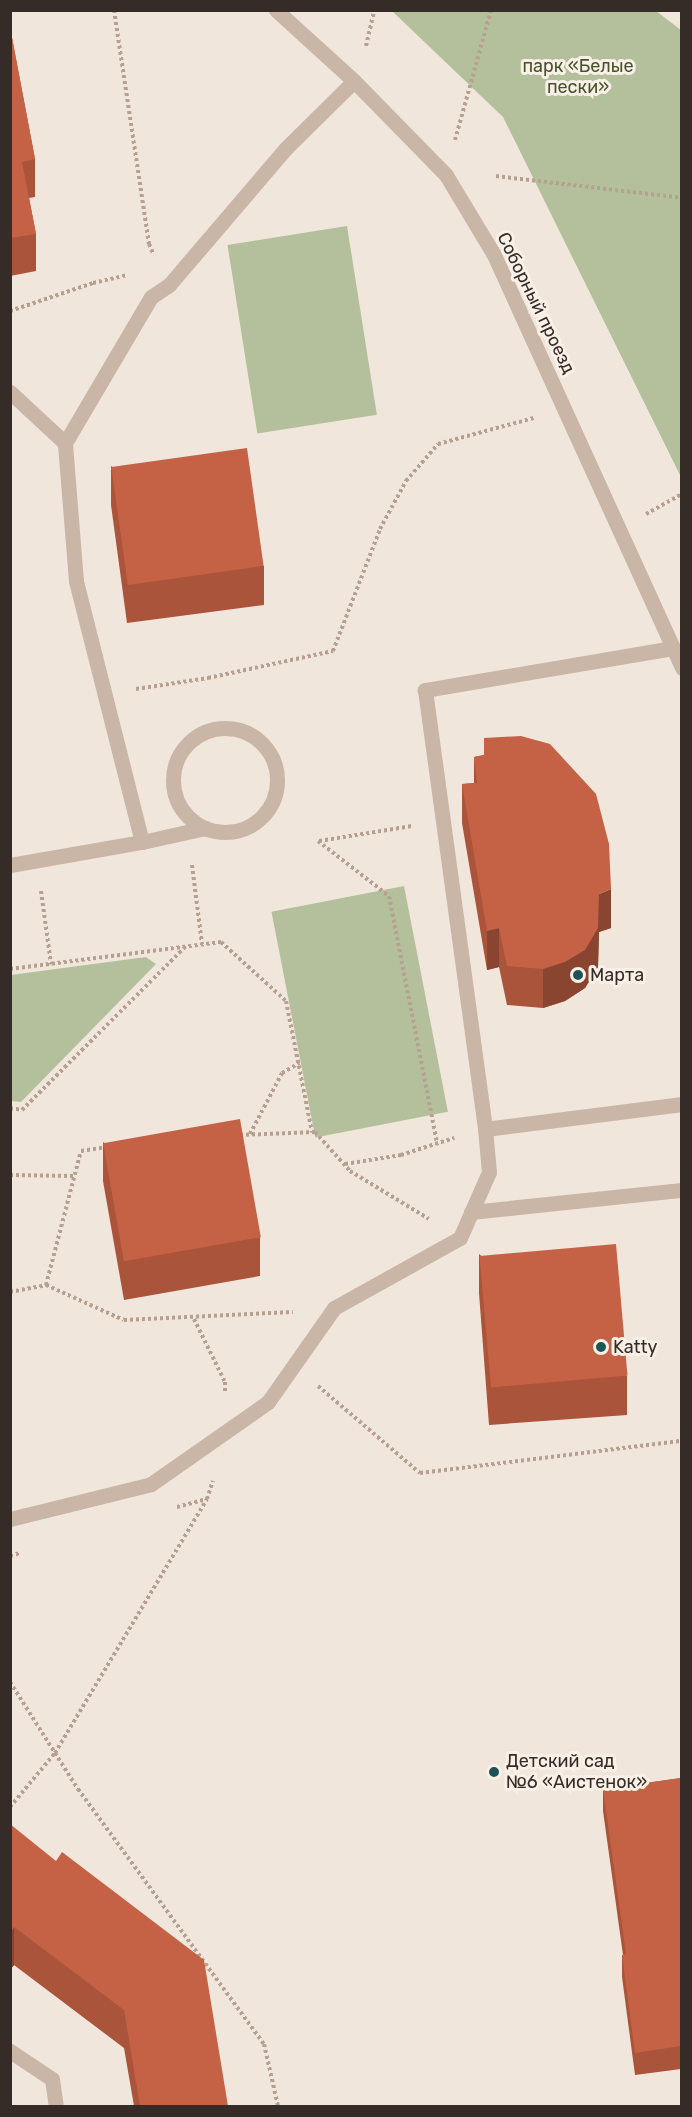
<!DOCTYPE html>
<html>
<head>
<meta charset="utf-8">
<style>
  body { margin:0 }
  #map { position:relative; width:692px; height:2117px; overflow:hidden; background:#f1e6db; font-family:Rubik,sans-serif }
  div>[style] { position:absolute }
  .green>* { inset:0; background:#b4c09b; transform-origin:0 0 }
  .path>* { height:4px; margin-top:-2px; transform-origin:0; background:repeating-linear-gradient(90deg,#b5a091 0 3px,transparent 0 6px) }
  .lane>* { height:15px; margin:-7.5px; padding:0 7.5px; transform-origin:7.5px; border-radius:7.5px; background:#c9b6a7 }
  .lane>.ring { margin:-7.5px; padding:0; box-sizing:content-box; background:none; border:15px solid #c9b6a7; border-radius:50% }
  .street>* { height:15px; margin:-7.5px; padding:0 7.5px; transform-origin:7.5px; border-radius:7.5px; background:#c9b6a7 }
  .wall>* { inset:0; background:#a9543b }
  .shaded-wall>* { inset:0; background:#8a4530 }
  .building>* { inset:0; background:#c56245; transform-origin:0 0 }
  .dots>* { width:16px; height:16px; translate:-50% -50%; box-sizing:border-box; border:3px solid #f9f0e7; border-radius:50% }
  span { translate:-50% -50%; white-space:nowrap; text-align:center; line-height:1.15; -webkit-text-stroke:6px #f9f0e7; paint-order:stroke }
  .park-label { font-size:18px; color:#45542b }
  .street-label { font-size:18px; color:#362c27 }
  .poi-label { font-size:18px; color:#362c27 }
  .left { translate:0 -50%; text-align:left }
  .frame { position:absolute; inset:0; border:12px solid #362c27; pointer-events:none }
</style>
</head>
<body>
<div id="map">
  <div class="green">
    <div style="clip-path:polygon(392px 11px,656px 11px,681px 30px,681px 477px,503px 117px)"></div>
    <div style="left:347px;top:226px;width:191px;height:121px;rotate:81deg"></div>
    <div style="left:404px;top:886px;width:230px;height:135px;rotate:79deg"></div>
    <div style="clip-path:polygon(146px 957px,156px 964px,21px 1102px,11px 1101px,11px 975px)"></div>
  </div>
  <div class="path">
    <div style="left:114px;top:10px;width:237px;rotate:81.5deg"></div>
    <div style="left:149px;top:244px;width:12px;rotate:66deg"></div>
    <div style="left:366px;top:46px;width:37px;rotate:-77deg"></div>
    <div style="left:455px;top:140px;width:135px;rotate:-74.5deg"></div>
    <div style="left:496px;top:176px;width:187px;rotate:6.7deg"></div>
    <div style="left:10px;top:311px;width:88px;rotate:-18.6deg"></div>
    <div style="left:93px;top:283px;width:35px;rotate:-13deg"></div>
    <div style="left:646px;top:514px;width:41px;rotate:-29.1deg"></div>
    <div style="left:136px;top:689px;width:73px;rotate:-8.7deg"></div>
    <div style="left:208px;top:678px;width:128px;rotate:-12.2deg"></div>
    <div style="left:333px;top:651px;width:131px;rotate:-68.9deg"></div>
    <div style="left:380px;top:529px;width:55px;rotate:-61.6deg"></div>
    <div style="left:406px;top:481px;width:49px;rotate:-49.1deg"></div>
    <div style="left:438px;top:444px;width:99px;rotate:-15.2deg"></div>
    <div style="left:318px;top:841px;width:90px;rotate:37.8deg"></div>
    <div style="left:389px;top:896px;width:252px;rotate:79deg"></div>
    <div style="left:319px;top:841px;width:94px;rotate:-9.2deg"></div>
    <div style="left:192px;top:865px;width:80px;rotate:82.8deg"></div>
    <div style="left:41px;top:891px;width:74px;rotate:82.2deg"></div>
    <div style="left:10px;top:969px;width:213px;rotate:-7.3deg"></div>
    <div style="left:221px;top:942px;width:88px;rotate:42.2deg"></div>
    <div style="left:286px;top:1001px;width:134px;rotate:78.8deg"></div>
    <div style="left:10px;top:1108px;width:12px;rotate:9deg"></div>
    <div style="left:22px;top:1110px;width:231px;rotate:-45deg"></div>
    <div style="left:250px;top:1134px;width:69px;rotate:-62.3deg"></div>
    <div style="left:282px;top:1073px;width:20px;rotate:-30deg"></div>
    <div style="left:240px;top:1135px;width:75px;rotate:-2.3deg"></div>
    <div style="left:315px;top:1132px;width:52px;rotate:48.1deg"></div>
    <div style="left:350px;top:1171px;width:92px;rotate:31.3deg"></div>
    <div style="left:345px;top:1164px;width:57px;rotate:-9.1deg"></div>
    <div style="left:401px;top:1155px;width:56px;rotate:-17.8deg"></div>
    <div style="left:10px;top:1175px;width:64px;rotate:0.9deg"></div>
    <div style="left:46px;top:1285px;width:85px;rotate:24.2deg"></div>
    <div style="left:124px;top:1320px;width:169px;rotate:-2.7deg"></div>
    <div style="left:10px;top:1292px;width:37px;rotate:-11deg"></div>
    <div style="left:46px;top:1285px;width:138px;rotate:-75.4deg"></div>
    <div style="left:81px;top:1151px;width:26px;rotate:-9deg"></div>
    <div style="left:194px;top:1319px;width:70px;rotate:63.8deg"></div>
    <div style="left:225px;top:1382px;width:10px;rotate:90deg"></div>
    <div style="left:318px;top:1386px;width:134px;rotate:40.5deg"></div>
    <div style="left:420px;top:1473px;width:264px;rotate:-7deg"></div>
    <div style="left:177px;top:1507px;width:31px;rotate:-15deg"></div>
    <div style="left:207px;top:1499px;width:19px;rotate:-72deg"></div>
    <div style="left:10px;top:1556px;width:10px;rotate:-17deg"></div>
    <div style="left:10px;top:1682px;width:127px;rotate:57.6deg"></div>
    <div style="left:78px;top:1789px;width:316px;rotate:53.9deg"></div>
    <div style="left:264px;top:2044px;width:64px;rotate:77.3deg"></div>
    <div style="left:10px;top:1807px;width:70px;rotate:-50.2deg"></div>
    <div style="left:55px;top:1753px;width:296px;rotate:-59.1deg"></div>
  </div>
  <div class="lane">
    <div style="left:10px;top:392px;width:75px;rotate:42.8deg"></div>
    <div style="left:673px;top:648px;width:252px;rotate:170.4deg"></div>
    <div style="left:425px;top:690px;width:443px;rotate:82.2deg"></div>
    <div style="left:485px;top:1129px;width:199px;rotate:-7.2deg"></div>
    <div class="ring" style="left:173px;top:728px;width:89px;height:89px"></div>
    <div style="left:142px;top:842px;width:65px;rotate:-12.5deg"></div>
    <div style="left:10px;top:865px;width:134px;rotate:-9.9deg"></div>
    <div style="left:142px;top:842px;width:269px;rotate:-104.2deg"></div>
    <div style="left:76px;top:581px;width:138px;rotate:-94.6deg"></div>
    <div style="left:65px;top:443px;width:169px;rotate:-59.5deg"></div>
    <div style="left:151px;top:297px;width:22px;rotate:-34deg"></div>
    <div style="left:169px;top:285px;width:179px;rotate:-49.5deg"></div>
    <div style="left:285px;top:149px;width:97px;rotate:-44.6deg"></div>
    <div style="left:471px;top:1212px;width:212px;rotate:-6deg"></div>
    <div style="left:10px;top:1519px;width:145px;rotate:-13.9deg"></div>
    <div style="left:151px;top:1484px;width:143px;rotate:-35deg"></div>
    <div style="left:268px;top:1402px;width:115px;rotate:-54.9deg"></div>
    <div style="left:334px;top:1308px;width:144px;rotate:-29.1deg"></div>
    <div style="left:460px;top:1238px;width:72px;rotate:-66.3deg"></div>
    <div style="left:489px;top:1172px;width:43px;rotate:-95.3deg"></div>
    <div style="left:10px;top:2051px;width:50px;rotate:33.7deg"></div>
    <div style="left:52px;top:2079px;width:27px;rotate:82deg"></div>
  </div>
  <div class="street">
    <div style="left:276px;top:10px;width:105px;rotate:42.3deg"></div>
    <div style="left:354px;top:81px;width:132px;rotate:45.6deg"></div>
    <div style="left:446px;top:175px;width:93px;rotate:59deg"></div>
    <div style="left:494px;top:255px;width:454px;rotate:65.5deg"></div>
  </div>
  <div class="wall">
    <div style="clip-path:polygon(10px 27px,35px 159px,35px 197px,29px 198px,36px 234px,36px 271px,10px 276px)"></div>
    <div style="clip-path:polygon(111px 466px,264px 566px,264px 605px,127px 623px,111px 505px)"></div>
    <div style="clip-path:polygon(484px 738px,611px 928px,599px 932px,598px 967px,585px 988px,565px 1001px,543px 1008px,507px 1005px,499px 967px,487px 970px,462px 823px,462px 784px,474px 783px,474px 757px,484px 755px)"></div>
    <div style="clip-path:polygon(103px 1142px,260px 1237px,260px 1276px,124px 1300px,103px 1181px)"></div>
    <div style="clip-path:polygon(479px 1254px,627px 1376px,627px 1415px,489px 1425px,479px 1293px)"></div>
    <div style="clip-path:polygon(681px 1778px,681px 2069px,635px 2075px,622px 1977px,622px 1955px,623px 1955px,603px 1811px,603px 1789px)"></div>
    <div style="clip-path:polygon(10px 1824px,228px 2106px,134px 2106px,124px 2048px,14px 1965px,10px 1970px)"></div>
  </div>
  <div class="shaded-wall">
    <div style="clip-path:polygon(611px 889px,611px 928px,599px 932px,598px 967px,585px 988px,565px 1001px,543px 1008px,543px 969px,599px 894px)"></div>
    <div style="clip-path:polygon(499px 928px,499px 967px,487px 970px,487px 931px)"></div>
    <div style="clip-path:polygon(14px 1927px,14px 1965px,10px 1970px,10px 1933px)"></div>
  </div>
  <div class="building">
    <div style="clip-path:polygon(10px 27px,35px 159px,22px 162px,36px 234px,10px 238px)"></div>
    <div style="left:247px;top:448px;width:119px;height:137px;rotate:82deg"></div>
    <div style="clip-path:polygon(521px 736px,550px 744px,596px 794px,609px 844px,611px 889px,599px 894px,598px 928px,585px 950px,565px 962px,543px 969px,507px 966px,499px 928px,487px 931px,462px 784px,477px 783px,474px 757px,484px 755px,484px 738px)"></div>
    <div style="left:240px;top:1119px;width:120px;height:139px;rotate:80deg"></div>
    <div style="left:616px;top:1244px;width:132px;height:137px;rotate:85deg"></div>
    <div style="clip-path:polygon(681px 1778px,681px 2046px,635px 2053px,622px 1955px,626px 1954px,603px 1789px)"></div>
    <div style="clip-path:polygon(10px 1824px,56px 1861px,62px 1852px,204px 1960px,228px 2106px,140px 2106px,124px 2010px,14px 1927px,10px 1933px)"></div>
  </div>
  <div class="dots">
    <div style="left:578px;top:975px;background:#1d5457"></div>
    <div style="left:601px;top:1347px;background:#1d5457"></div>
    <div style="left:494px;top:1772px;background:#1d5457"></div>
  </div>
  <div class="park-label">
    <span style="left:578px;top:77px">парк «Белые<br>пески»</span>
  </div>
  <div class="street-label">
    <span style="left:536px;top:303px;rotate:64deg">Соборный проезд</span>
  </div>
  <div class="poi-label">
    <span class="left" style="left:590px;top:975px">Марта</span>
    <span class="left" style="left:613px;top:1347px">Katty</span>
    <span class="left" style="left:506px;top:1772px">Детский сад<br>№6 «Аистенок»</span>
  </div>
  <div class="frame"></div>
</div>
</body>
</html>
